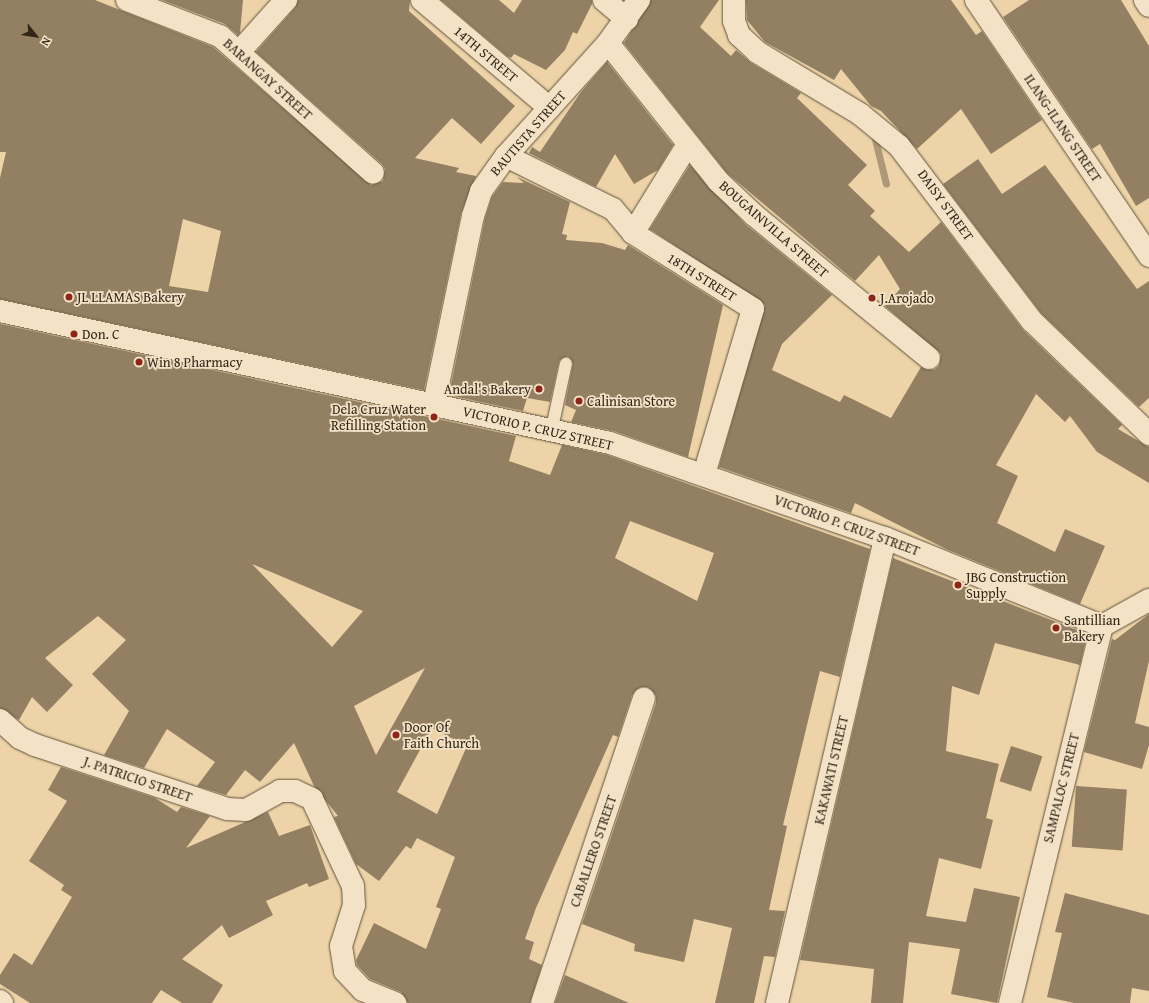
<!DOCTYPE html>
<html>
<head>
<meta charset="utf-8">
<style>
  body { margin:0 }
  #map { position:relative; width:1149px; height:1003px; overflow:hidden; background:#edd3a7; font-family:"Gentium Book Plus",serif }
  div>[style] { position:absolute }
  .stream>* { height:7px; margin:-3.5px; padding:0 3.5px; transform-origin:3.5px; border-radius:3.5px; background:#ad9877 }
  .building>* { inset:0; background:#938063; transform-origin:0 0 }
  .roads { filter:drop-shadow(0 0 1px #61513c) drop-shadow(0 0 1px #61513c) }
  .service>* { height:12px; margin:-6px; padding:0 6px; transform-origin:6px; border-radius:6px; background:#f3e2c6 }
  .minor>* { height:22px; margin:-11px; padding:0 11px; transform-origin:11px; border-radius:11px; background:#f3e2c6 }
  .secondary>* { height:22px; margin:-11px; padding:0 11px; transform-origin:11px; border-radius:11px; background:#f3e2c6 }
  .dots>* { width:11px; height:11px; translate:-50% -50%; box-sizing:border-box; border:2px solid #f3e2c6; border-radius:50% }
  span { translate:-50% -50%; white-space:nowrap; text-align:center; line-height:1.15; -webkit-text-stroke:3.5px #f3e2c6; paint-order:stroke }
  .street-label { font-size:14px; color:#322619 }
  .poi-label { font-size:14px; color:#322619 }
  .left { translate:0 -50%; text-align:left }
  .right { translate:-100% -50%; text-align:right }
  .north { position:absolute; left:16px; top:16px; width:40px; height:40px; -webkit-text-stroke:3px #f3e2c6; paint-order:stroke; rotate:120deg; font-size:11px; font-weight:700; line-height:16px; text-align:center; color:#322619 }
  .north::after { content:''; display:block; margin:auto; width:14px; height:18px; background:#322619; clip-path:polygon(50% 0,100% 100%,50% 72%,0 100%) }
</style>
</head>
<body>
<div id="map">
  <div class="stream">
    <div style="left:874px;top:135px;width:50px;rotate:76.2deg"></div>
  </div>
  <div class="building">
    <div style="clip-path:polygon(evenodd,0 0,95px 0,213px 47px,371px 185px,383px 181px,385px 169px,382px 164px,256px 52px,295px 8px,298px 0,410px 0,409px 11px,515px 106px,481px 144px,452px 118px,415px 158px,459px 168px,456px 172px,476px 176px,461px 213px,424px 390px,0 299px,0 178px,6px 152px,0 152px,0 0,183px 219px,221px 231px,208px 292px,169px 286px,183px 219px)"></div>
    <div style="clip-path:polygon(162px 0,243px 0,240px 33px,238px 35px,225px 24px)"></div>
    <div style="clip-path:polygon(441px 0,499px 0,514px 13px,522px 0,592px 0,592px 4px,577px 34px,573px 32px,565px 50px,546px 70px,514px 54px,511px 58px,507px 56px)"></div>
    <div style="clip-path:polygon(651px 0,719px 0,700px 27px,731px 56px,736px 50px,751px 63px,801px 93px,797px 98px,867px 165px,848px 185px,875px 211px,870px 216px,909px 252px,941px 222px,1023px 330px,1122px 425px,1118px 429px,1149px 447px,1149px 483px,1097px 452px,1070px 416px,1065px 422px,1036px 394px,996px 465px,1018px 476px,997px 523px,1055px 552px,1065px 529px,1105px 546px,1080px 604px,946px 549px,855px 503px,851px 513px,719px 467px,765px 305px,650px 229px,690px 165px,745px 224px,832px 295px,782px 344px,772px 370px,840px 402px,844px 395px,891px 418px,921px 367px,934px 370px,939px 366px,941px 354px,885px 306px,900px 289px,879px 255px,855px 281px,727px 173px,624px 43px)"></div>
    <div style="clip-path:polygon(746px 0,951px 0,976px 35px,982px 31px,1042px 120px,991px 154px,961px 109px,917px 149px,881px 111px,871px 106px,841px 69px,834px 80px,765px 42px,747px 20px)"></div>
    <div style="clip-path:polygon(1029px 0,1121px 0,1149px 46px,1149px 198px,1136px 206px,1100px 144px,1092px 149px,1003px 17px)"></div>
    <div style="clip-path:polygon(607px 62px,673px 145px,658px 170px,634px 184px,615px 154px,596px 187px,529px 153px,532px 147px,540px 152px,581px 92px)"></div>
    <div style="clip-path:polygon(978px 159px,1002px 194px,1045px 165px,1137px 289px,1149px 281px,1149px 398px,1139px 407px,1041px 313px,943px 184px)"></div>
    <div style="clip-path:polygon(517px 177px,570px 202px,562px 234px,567px 235px,566px 240px,602px 243px,625px 250px,628px 245px,723px 305px,688px 457px,614px 431px,571px 422px,576px 410px,565px 405px,573px 364px,568px 356px,559px 361px,550px 402px,527px 398px,523px 411px,449px 395px,485px 219px,492px 197px,503px 182px,524px 183px)"></div>
    <div style="clip-path:polygon(evenodd,0 324px,516px 436px,509px 461px,550px 475px,562px 445px,607px 455px,870px 549px,840px 677px,820px 671px,783px 825px,787px 826px,769px 910px,785px 911px,775px 957px,764px 956px,754px 1003px,715px 1003px,732px 928px,694px 919px,684px 962px,634px 951px,635px 944px,582px 924px,656px 703px,656px 696px,648px 687px,641px 687px,632px 695px,618px 737px,613px 735px,536px 908px,525px 939px,534px 942px,529px 959px,542px 965px,530px 1003px,408px 1003px,401px 992px,370px 979px,357px 965px,356px 960px,374px 923px,426px 949px,441px 909px,436px 907px,455px 857px,417px 838px,411px 849px,406px 846px,379px 881px,356px 864px,334px 817px,338px 816px,314px 786px,294px 743px,260px 782px,245px 770px,226px 795px,197px 786px,215px 762px,167px 729px,144px 768px,104px 755px,129px 711px,92px 674px,126px 640px,98px 616px,45px 658px,73px 685px,47px 712px,32px 697px,19px 720px,0 708px,0 324px,630px 521px,714px 553px,697px 601px,615px 558px,630px 521px,0 324px,252px 564px,363px 611px,332px 647px,252px 564px,0 324px,425px 668px,376px 755px,354px 706px,425px 668px,0 324px,432px 728px,467px 746px,437px 814px,397px 792px,432px 728px)"></div>
    <div style="clip-path:polygon(893px 558px,1087px 634px,1080px 665px,995px 643px,979px 695px,952px 686px,946px 751px,999px 764px,986px 818px,993px 820px,981px 869px,939px 858px,926px 916px,966px 922px,974px 888px,1020px 897px,997px 1003px,951px 994px,960px 949px,909px 942px,903px 1003px,871px 1003px,874px 969px,800px 960px)"></div>
    <div style="clip-path:polygon(1149px 614px,1149px 661px,1135px 723px,1149px 727px,1149px 745px,1142px 769px,1084px 752px,1112px 639px,1115px 640px)"></div>
    <div style="left:1011px;top:746px;width:33px;height:37px;rotate:18deg"></div>
    <div style="clip-path:polygon(61px 767px,155px 798px,177px 812px,181px 807px,210px 816px,186px 848px,268px 812px,279px 836px,310px 825px,329px 879px,309px 887px,307px 883px,266px 901px,273px 915px,229px 938px,222px 925px,182px 959px,223px 985px,212px 1003px,182px 1003px,161px 990px,152px 1003px,30px 1003px,0 984px,0 975px,14px 953px,32px 965px,72px 897px,61px 890px,64px 885px,29px 861px,67px 801px,48px 790px)"></div>
    <div style="left:1076px;top:786px;width:51px;height:61px;rotate:4deg"></div>
    <div style="clip-path:polygon(1065px 893px,1149px 915px,1149px 991px,1132px 988px,1130px 1003px,1074px 1003px,1047px 997px,1062px 933px,1055px 932px)"></div>
    <div style="clip-path:polygon(565px 975px,629px 1003px,555px 1003px)"></div>
  </div>
  <div class="roads">
    <div class="service">
      <div style="left:552px;top:428px;width:66px;rotate:-77.8deg"></div>
    </div>
    <div class="minor">
      <div style="left:127px;top:0;width:100px;rotate:21.2deg"></div>
      <div style="left:220px;top:36px;width:205px;rotate:41.8deg"></div>
      <div style="left:422px;top:0;width:167px;rotate:40.2deg"></div>
      <div style="left:604px;top:0;width:30px;rotate:40deg"></div>
      <div style="left:734px;top:0;width:21px;rotate:90deg"></div>
      <div style="left:734px;top:21px;width:15px;rotate:70deg"></div>
      <div style="left:739px;top:35px;width:25px;rotate:43deg"></div>
      <div style="left:757px;top:52px;width:120px;rotate:31deg"></div>
      <div style="left:860px;top:114px;width:50px;rotate:39.4deg"></div>
      <div style="left:899px;top:146px;width:220px;rotate:52.8deg"></div>
      <div style="left:1032px;top:321px;width:163px;rotate:44deg"></div>
      <div style="left:976px;top:0;width:309px;rotate:55.9deg"></div>
      <div style="left:1145px;top:0;width:7px;rotate:56deg"></div>
      <div style="left:608px;top:43px;width:176px;rotate:51.4deg"></div>
      <div style="left:718px;top:181px;width:50px;rotate:43.4deg"></div>
      <div style="left:754px;top:215px;width:226px;rotate:39.3deg"></div>
      <div style="left:240px;top:51px;width:69px;rotate:-48deg"></div>
      <div style="left:506px;top:156px;width:119px;rotate:26.4deg"></div>
      <div style="left:613px;top:209px;width:31px;rotate:50deg"></div>
      <div style="left:633px;top:233px;width:142px;rotate:32.3deg"></div>
      <div style="left:753px;top:309px;width:172px;rotate:106.5deg"></div>
      <div style="left:633px;top:233px;width:102px;rotate:-58.2deg"></div>
      <div style="left:0;top:311px;width:624px;rotate:12.21deg"></div>
      <div style="left:610px;top:443px;width:291px;rotate:19.1deg"></div>
      <div style="left:885px;top:538px;width:234px;rotate:22.1deg"></div>
      <div style="left:434px;top:404px;width:192px;rotate:-78.3deg"></div>
      <div style="left:473px;top:216px;width:26px;rotate:-72deg"></div>
      <div style="left:481px;top:191px;width:43px;rotate:-54.5deg"></div>
      <div style="left:506px;top:156px;width:152px;rotate:-47.9deg"></div>
      <div style="left:608px;top:43px;width:53px;rotate:-54.2deg"></div>
      <div style="left:0;top:720px;width:27px;rotate:42deg"></div>
      <div style="left:20px;top:738px;width:17px;rotate:25deg"></div>
      <div style="left:35px;top:745px;width:202px;rotate:18.4deg"></div>
      <div style="left:227px;top:809px;width:19px;rotate:3deg"></div>
      <div style="left:246px;top:810px;width:39px;rotate:-29deg"></div>
      <div style="left:280px;top:791px;width:15px"></div>
      <div style="left:295px;top:791px;width:19px;rotate:25deg"></div>
      <div style="left:312px;top:799px;width:96px;rotate:64.8deg"></div>
      <div style="left:353px;top:886px;width:19px;rotate:87deg"></div>
      <div style="left:354px;top:905px;width:43px;rotate:107.6deg"></div>
      <div style="left:341px;top:946px;width:25px;rotate:81deg"></div>
      <div style="left:345px;top:971px;width:26px;rotate:47deg"></div>
      <div style="left:363px;top:990px;width:35px;rotate:22deg"></div>
      <div style="left:542px;top:1003px;width:321px;rotate:-71.5deg"></div>
      <div style="left:777px;top:1003px;width:477px;rotate:-76.9deg"></div>
      <div style="left:1010px;top:1003px;width:388px;rotate:-76.3deg"></div>
      <div style="left:1102px;top:626px;width:54px;rotate:-29deg"></div>
    </div>
    <div class="secondary">
      <div style="left:0;top:1001px;width:3px;rotate:45deg"></div>
    </div>
  </div>
  <div class="dots">
    <div style="left:69px;top:297px;background:#8f2418"></div>
    <div style="left:872px;top:298px;background:#8f2418"></div>
    <div style="left:74px;top:334px;background:#8f2418"></div>
    <div style="left:139px;top:362px;background:#8f2418"></div>
    <div style="left:539px;top:389px;background:#8f2418"></div>
    <div style="left:579px;top:401px;background:#8f2418"></div>
    <div style="left:434px;top:417px;background:#8f2418"></div>
    <div style="left:958px;top:585px;background:#8f2418"></div>
    <div style="left:1056px;top:628px;background:#8f2418"></div>
    <div style="left:396px;top:735px;background:#8f2418"></div>
  </div>
  <div class="street-label">
    <span style="left:486px;top:54px;rotate:40deg">14TH STREET</span>
    <span style="left:268px;top:79px;rotate:42deg">BARANGAY STREET</span>
    <span style="left:1063px;top:128px;rotate:56deg">ILANG-ILANG STREET</span>
    <span style="left:528px;top:133px;rotate:-49deg">BAUTISTA STREET</span>
    <span style="left:946px;top:205px;rotate:54deg">DAISY STREET</span>
    <span style="left:774px;top:229px;rotate:41deg">BOUGAINVILLA STREET</span>
    <span style="left:702px;top:277px;rotate:32deg">18TH STREET</span>
    <span style="left:538px;top:428px;rotate:13deg">VICTORIO P. CRUZ STREET</span>
    <span style="left:847px;top:525px;rotate:20deg">VICTORIO P. CRUZ STREET</span>
    <span style="left:831px;top:770px;rotate:-77deg">KAKAWATI STREET</span>
    <span style="left:138px;top:779px;rotate:19deg">J. PATRICIO STREET</span>
    <span style="left:1061px;top:788px;rotate:-76deg">SAMPALOC STREET</span>
    <span style="left:593px;top:851px;rotate:-71deg">CABALLERO STREET</span>
  </div>
  <div class="poi-label">
    <span class="left" style="left:77px;top:297px">JL LLAMAS Bakery</span>
    <span class="left" style="left:880px;top:298px">J.Arojado</span>
    <span class="left" style="left:82px;top:334px">Don. C</span>
    <span class="left" style="left:147px;top:362px">Win 8 Pharmacy</span>
    <span class="right" style="left:531px;top:389px">Andal's Bakery</span>
    <span class="left" style="left:587px;top:401px">Calinisan Store</span>
    <span class="right" style="left:426px;top:417px">Dela Cruz Water<br>Refilling Station</span>
    <span class="left" style="left:966px;top:585px">JBG Construction<br>Supply</span>
    <span class="left" style="left:1064px;top:628px">Santillian<br>Bakery</span>
    <span class="left" style="left:404px;top:735px">Door Of<br>Faith Church</span>
  </div>
  <div class="north">N</div>
</div>
</body>
</html>
